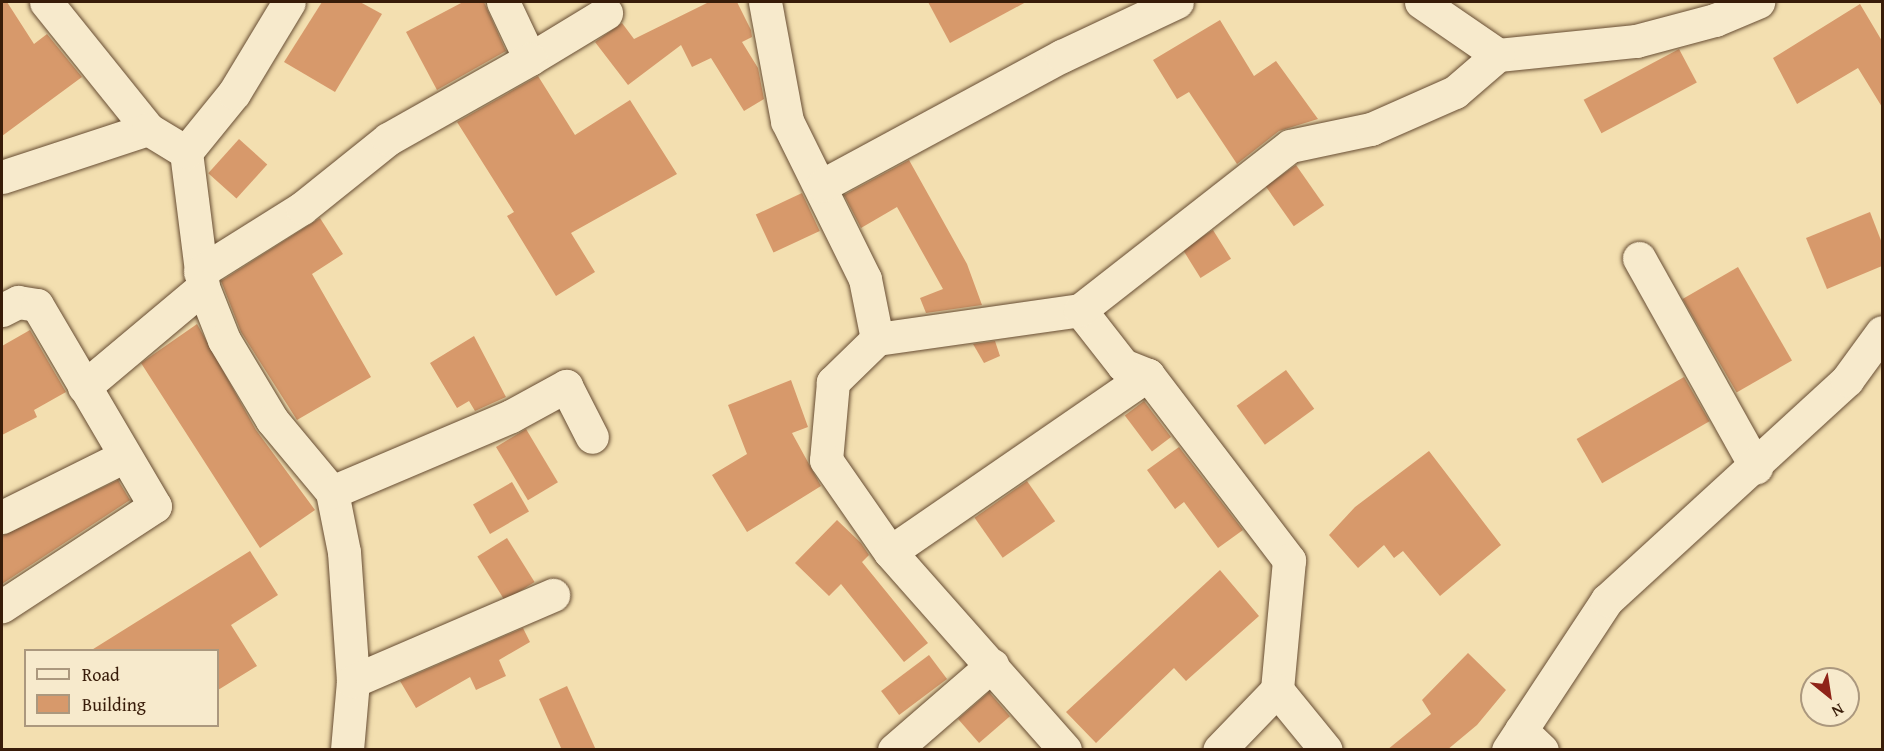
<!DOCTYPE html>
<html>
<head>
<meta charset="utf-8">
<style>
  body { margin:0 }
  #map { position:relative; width:1884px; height:751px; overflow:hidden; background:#f3dfb0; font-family:"Gentium Book Plus",serif }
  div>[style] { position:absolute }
  .building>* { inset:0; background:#d7996b; transform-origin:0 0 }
  .roads { filter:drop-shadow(0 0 2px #674d33) drop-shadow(0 0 2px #674d33) }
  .minor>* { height:33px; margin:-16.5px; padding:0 16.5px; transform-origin:16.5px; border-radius:16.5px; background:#f7eacc }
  span { translate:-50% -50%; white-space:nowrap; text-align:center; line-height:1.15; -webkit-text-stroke:4.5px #f7eacc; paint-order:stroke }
  .frame { position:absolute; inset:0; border:3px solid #381c09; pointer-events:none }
  .legend { position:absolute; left:24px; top:649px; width:195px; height:78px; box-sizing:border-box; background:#f7eacc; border:2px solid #ab987e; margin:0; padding:8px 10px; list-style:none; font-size:18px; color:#381c09 }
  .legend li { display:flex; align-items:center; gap:12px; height:30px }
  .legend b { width:30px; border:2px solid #ab987e }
  .north { position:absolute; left:1800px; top:667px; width:60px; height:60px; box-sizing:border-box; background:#f7eacc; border:2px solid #ab987e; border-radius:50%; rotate:150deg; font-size:16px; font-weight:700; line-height:24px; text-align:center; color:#381c09 }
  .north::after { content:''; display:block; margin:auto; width:21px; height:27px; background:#8f2418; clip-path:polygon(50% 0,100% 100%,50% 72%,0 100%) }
</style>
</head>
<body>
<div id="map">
  <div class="building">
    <div style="clip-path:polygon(2px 2px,7px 2px,34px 44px,47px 34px,82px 77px,2px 136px)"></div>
    <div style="clip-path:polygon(322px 2px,360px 2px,382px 14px,335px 92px,284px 62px)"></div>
    <div style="clip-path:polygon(463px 2px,484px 2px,506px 51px,437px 90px,406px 32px)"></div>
    <div style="clip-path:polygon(709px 2px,737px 2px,751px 30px,752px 37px,742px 42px,758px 68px,764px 99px,744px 111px,711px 58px,692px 67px,681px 45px,628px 85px,595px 42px,622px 23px,634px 39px)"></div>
    <div style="clip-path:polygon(928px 2px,1026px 2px,950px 43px)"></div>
    <div style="clip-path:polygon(1860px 4px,1882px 41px,1882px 107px,1858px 68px,1797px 104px,1773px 58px)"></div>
    <div style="clip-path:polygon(1220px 20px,1254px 76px,1276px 61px,1318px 119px,1279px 131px,1237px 164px,1189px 92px,1177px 99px,1153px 60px)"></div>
    <div style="left:1679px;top:49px;width:38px;height:108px;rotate:62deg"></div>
    <div style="clip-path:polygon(538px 76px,575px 135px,630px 100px,677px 174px,571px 233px,595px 272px,556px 296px,507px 216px,514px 212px,457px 122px)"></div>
    <div style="left:239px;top:139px;width:38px;height:46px;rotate:42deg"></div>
    <div style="clip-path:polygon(909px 160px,967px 264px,982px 305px,926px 313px,920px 298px,943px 289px,897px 207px,861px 228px,844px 195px)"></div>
    <div style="left:1296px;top:165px;width:49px;height:37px;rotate:55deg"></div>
    <div style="left:802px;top:193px;width:42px;height:51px;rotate:65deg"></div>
    <div style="clip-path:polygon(1870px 212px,1882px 243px,1882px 266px,1827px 289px,1806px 238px)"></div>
    <div style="clip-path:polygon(320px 218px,343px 254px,312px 274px,371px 377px,297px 420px,241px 332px,221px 281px)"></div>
    <div style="left:1213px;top:230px;width:34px;height:36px;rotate:58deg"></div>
    <div style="left:1738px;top:267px;width:108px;height:64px;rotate:60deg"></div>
    <div style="clip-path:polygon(197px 324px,256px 430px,315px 510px,260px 548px,141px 363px)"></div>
    <div style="clip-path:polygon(30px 330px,66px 392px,34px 410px,37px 417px,2px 435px,2px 346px)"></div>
    <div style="clip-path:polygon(474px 336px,506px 397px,475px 411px,469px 401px,457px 408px,430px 363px)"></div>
    <div style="clip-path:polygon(995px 341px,1000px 356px,984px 363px,973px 344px)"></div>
    <div style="left:1286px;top:370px;width:48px;height:61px;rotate:54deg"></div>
    <div style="left:1684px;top:377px;width:51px;height:124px;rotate:60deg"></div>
    <div style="clip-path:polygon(791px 380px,808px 427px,792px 433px,821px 486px,747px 532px,712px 475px,747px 454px,728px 405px)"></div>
    <div style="left:1144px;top:401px;width:45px;height:24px;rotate:53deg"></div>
    <div style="left:526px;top:429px;width:62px;height:35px;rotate:59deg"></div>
    <div style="clip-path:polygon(1179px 447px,1243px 530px,1218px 548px,1184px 502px,1175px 509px,1147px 470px)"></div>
    <div style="clip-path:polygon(1429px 451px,1501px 545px,1440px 596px,1403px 551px,1394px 558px,1384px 545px,1358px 568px,1329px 535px,1355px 507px)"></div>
    <div style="clip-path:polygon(118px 480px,130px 500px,2px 584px,2px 536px)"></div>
    <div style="left:1027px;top:481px;width:49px;height:64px;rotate:55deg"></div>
    <div style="left:512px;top:482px;width:34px;height:45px;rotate:60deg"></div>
    <div style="clip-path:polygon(837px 520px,861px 543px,869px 555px,862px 562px,928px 643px,904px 662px,841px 584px,829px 596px,795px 563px)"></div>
    <div style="left:507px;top:538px;width:52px;height:35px;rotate:58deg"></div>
    <div style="clip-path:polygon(250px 551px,278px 595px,231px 625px,257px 666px,218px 690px,218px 651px,90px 651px)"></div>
    <div style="clip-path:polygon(1220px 570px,1259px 616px,1186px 681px,1174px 668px,1096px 743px,1066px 712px)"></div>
    <div style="clip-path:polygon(523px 628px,530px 642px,499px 660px,506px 676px,476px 690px,470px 677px,416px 708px,400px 681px)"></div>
    <div style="clip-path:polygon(1468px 653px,1506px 690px,1477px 725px,1447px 750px,1387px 750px,1431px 714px,1422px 700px)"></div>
    <div style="left:929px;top:655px;width:30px;height:60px;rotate:53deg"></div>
    <div style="clip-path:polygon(567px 686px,596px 750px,562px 750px,539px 699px)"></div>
    <div style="left:989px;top:692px;width:32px;height:41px;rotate:49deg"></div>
  </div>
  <div class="roads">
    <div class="minor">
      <div style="left:46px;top:2px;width:163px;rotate:51.2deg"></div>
      <div style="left:503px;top:2px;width:63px;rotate:64.7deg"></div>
      <div style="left:530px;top:59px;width:89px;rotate:-31.2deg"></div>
      <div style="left:765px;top:2px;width:121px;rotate:79.5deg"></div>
      <div style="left:787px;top:121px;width:176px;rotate:63.7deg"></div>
      <div style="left:865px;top:279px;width:61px;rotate:78.7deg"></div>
      <div style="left:877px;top:339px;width:62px;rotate:135.7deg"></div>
      <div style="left:833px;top:382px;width:78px;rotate:95.1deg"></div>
      <div style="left:826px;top:460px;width:112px;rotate:55.2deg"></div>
      <div style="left:890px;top:552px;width:264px;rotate:48.5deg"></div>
      <div style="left:1421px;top:2px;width:93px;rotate:34.5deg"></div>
      <div style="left:1498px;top:55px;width:139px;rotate:-5.8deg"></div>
      <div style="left:1636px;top:41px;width:82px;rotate:-14.9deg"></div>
      <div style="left:1715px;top:20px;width:47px;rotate:-22.7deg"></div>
      <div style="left:186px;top:152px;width:136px;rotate:82.8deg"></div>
      <div style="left:203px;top:287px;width:57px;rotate:68.4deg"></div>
      <div style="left:224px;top:340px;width:93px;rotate:59deg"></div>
      <div style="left:272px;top:420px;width:94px;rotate:50.2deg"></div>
      <div style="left:332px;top:492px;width:61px;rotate:78.7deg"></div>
      <div style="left:344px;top:552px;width:129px;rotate:86deg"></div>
      <div style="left:353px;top:681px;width:69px;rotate:95deg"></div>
      <div style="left:2px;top:177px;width:154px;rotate:-18.2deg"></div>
      <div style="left:148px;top:129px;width:44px;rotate:31.2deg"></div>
      <div style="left:186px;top:152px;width:76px;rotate:-50.9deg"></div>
      <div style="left:234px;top:93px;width:106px;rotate:-58.9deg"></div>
      <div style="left:823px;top:185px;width:272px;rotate:-28.4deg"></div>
      <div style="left:1062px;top:56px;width:127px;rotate:-25.2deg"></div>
      <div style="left:1639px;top:258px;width:240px;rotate:60.8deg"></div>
      <div style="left:200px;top:272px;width:120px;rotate:-32.1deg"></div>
      <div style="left:302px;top:208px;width:110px;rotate:-38.7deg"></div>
      <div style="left:388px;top:139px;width:163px;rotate:-29.4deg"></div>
      <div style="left:2px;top:310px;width:18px;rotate:-27deg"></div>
      <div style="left:18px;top:302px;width:19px;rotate:9deg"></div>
      <div style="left:37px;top:305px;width:233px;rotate:59.6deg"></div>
      <div style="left:155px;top:506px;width:183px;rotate:146.8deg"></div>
      <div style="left:1080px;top:310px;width:70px;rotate:52deg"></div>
      <div style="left:1123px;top:365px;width:27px;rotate:22deg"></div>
      <div style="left:1148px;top:375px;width:233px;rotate:52.7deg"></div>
      <div style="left:1289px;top:560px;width:131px;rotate:95.3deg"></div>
      <div style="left:1277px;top:690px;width:83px;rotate:134deg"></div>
      <div style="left:877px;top:339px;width:205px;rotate:-8.1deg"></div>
      <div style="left:1080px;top:310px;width:266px;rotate:-38deg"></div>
      <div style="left:1290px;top:146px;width:83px;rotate:-11.9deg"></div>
      <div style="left:1371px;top:129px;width:92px;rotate:-23.8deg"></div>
      <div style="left:1455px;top:92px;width:57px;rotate:-40.7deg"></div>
      <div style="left:84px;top:387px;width:155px;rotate:-40deg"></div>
      <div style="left:332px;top:492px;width:194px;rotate:-23deg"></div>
      <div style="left:511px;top:416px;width:63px;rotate:-28.6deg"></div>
      <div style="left:566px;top:386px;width:57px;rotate:63deg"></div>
      <div style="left:2px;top:517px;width:135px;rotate:-26.4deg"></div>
      <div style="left:890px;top:552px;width:313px;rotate:-34.5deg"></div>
      <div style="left:353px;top:681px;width:218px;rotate:-23.3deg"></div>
      <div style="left:1277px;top:690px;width:77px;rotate:50.8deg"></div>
      <div style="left:1521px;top:730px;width:29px;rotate:44deg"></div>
      <div style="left:894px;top:750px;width:130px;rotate:-40.9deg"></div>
      <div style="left:1508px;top:750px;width:180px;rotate:-56.6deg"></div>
      <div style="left:1607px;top:600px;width:326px;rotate:-42.5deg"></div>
      <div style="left:1847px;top:380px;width:59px;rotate:-53.9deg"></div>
    </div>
  </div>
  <div class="frame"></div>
  <ul class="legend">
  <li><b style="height:8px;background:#f7eacc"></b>Road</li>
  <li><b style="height:16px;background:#d7996b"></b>Building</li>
  </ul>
  <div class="north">N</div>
</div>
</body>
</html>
